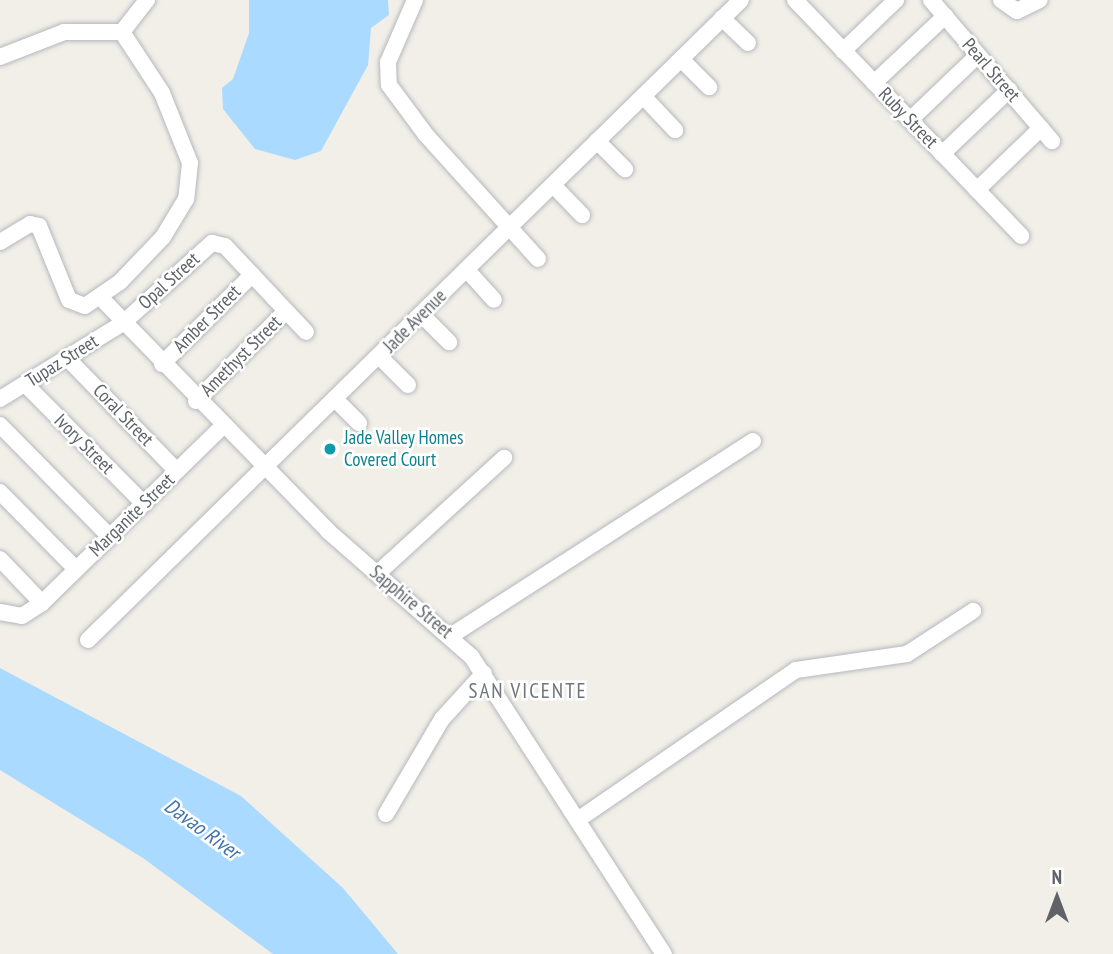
<!DOCTYPE html>
<html>
<head>
<meta charset="utf-8">
<style>
  body { margin:0 }
  #map { position:relative; width:1113px; height:954px; overflow:hidden; background:#f1efe8; font-family:"PT Sans Narrow",sans-serif }
  div>[style] { position:absolute }
  .water>* { inset:0; background:#aadaff }
  .roads { filter:drop-shadow(0 0 2px #b5b8bc) drop-shadow(0 0 2px #b5b8bc) }
  .minor>* { height:16px; margin:-8px; padding:0 8px; transform-origin:8px; border-radius:8px; background:#fff }
  .dots>* { width:19px; height:19px; translate:-50% -50%; box-sizing:border-box; border:4px solid #fff; border-radius:50% }
  span { translate:-50% -50%; white-space:nowrap; text-align:center; line-height:1.15; -webkit-text-stroke:5px #fff; paint-order:stroke }
  .street-label { font-size:19px; color:#5f6368 }
  .culture-label { font-size:19px; color:#0d838f }
  .left { translate:0 -50%; text-align:left }
  .neighbourhood-label { font-size:21px; color:#70757a; letter-spacing:2px }
  .water-label { font-size:21px; color:#4174aa; font-style:italic }
  .north { position:absolute; left:1022px; top:863px; width:70px; height:70px; -webkit-text-stroke:5px #fff; paint-order:stroke; rotate:0deg; font-size:19px; font-weight:700; line-height:28px; text-align:center; color:#5f6368 }
  .north::after { content:''; display:block; margin:auto; width:24px; height:32px; background:#5f6368; clip-path:polygon(50% 0,100% 100%,50% 72%,0 100%) }
</style>
</head>
<body>
<div id="map">
  <div class="water">
    <div style="clip-path:polygon(249px 0,388px 0,389px 15px,371px 28px,368px 65px,321px 151px,295px 160px,255px 149px,223px 109px,222px 88px,233px 79px,249px 33px)"></div>
    <div style="clip-path:polygon(0 668px,241px 796px,343px 888px,398px 954px,273px 954px,143px 858px,0 770px)"></div>
  </div>
  <div class="roads">
    <div class="minor">
      <div style="left:415px;top:0;width:68px;rotate:113.5deg"></div>
      <div style="left:388px;top:62px;width:23px;rotate:88deg"></div>
      <div style="left:389px;top:85px;width:62px;rotate:53.5deg"></div>
      <div style="left:426px;top:135px;width:167px;rotate:47.9deg"></div>
      <div style="left:795px;top:0;width:327px;rotate:46.2deg"></div>
      <div style="left:931px;top:0;width:186px;rotate:49.4deg"></div>
      <div style="left:1001px;top:0;width:19px;rotate:35deg"></div>
      <div style="left:1017px;top:11px;width:25px;rotate:-26deg"></div>
      <div style="left:722px;top:18px;width:36px;rotate:44deg"></div>
      <div style="left:122px;top:32px;width:41px;rotate:-52deg"></div>
      <div style="left:843px;top:51px;width:74px;rotate:-43.9deg"></div>
      <div style="left:0;top:57px;width:69px;rotate:-21.3deg"></div>
      <div style="left:64px;top:32px;width:58px"></div>
      <div style="left:122px;top:32px;width:73px;rotate:56.7deg"></div>
      <div style="left:162px;top:93px;width:75px;rotate:68.2deg"></div>
      <div style="left:190px;top:163px;width:36px;rotate:96deg"></div>
      <div style="left:186px;top:199px;width:44px;rotate:121.2deg"></div>
      <div style="left:163px;top:237px;width:62px;rotate:133.7deg"></div>
      <div style="left:120px;top:282px;width:42px;rotate:145.6deg"></div>
      <div style="left:85px;top:306px;width:17px;rotate:-159deg"></div>
      <div style="left:69px;top:300px;width:80px;rotate:-112.1deg"></div>
      <div style="left:39px;top:226px;width:9px;rotate:-167deg"></div>
      <div style="left:30px;top:224px;width:35px;rotate:149deg"></div>
      <div style="left:681px;top:59px;width:40px;rotate:45deg"></div>
      <div style="left:874px;top:83px;width:98px;rotate:-43.3deg"></div>
      <div style="left:643px;top:96px;width:47px;rotate:46.7deg"></div>
      <div style="left:910px;top:120px;width:94px;rotate:-43.7deg"></div>
      <div style="left:597px;top:141px;width:40px;rotate:45deg"></div>
      <div style="left:942px;top:154px;width:93px;rotate:-43.7deg"></div>
      <div style="left:553px;top:185px;width:42px;rotate:46deg"></div>
      <div style="left:977px;top:190px;width:89px;rotate:-44.1deg"></div>
      <div style="left:467px;top:270px;width:40px;rotate:48deg"></div>
      <div style="left:100px;top:297px;width:327px;rotate:45.7deg"></div>
      <div style="left:328px;top:531px;width:190px;rotate:41.2deg"></div>
      <div style="left:471px;top:656px;width:355px;rotate:57.1deg"></div>
      <div style="left:421px;top:314px;width:40px;rotate:45deg"></div>
      <div style="left:379px;top:356px;width:41px;rotate:45deg"></div>
      <div style="left:68px;top:359px;width:156px;rotate:45.8deg"></div>
      <div style="left:162px;top:364px;width:127px;rotate:-44.7deg"></div>
      <div style="left:25px;top:384px;width:169px;rotate:45.2deg"></div>
      <div style="left:0;top:399px;width:145px;rotate:-31.7deg"></div>
      <div style="left:123px;top:323px;width:120px;rotate:-42deg"></div>
      <div style="left:212px;top:243px;width:13px;rotate:13deg"></div>
      <div style="left:225px;top:246px;width:118px;rotate:46.7deg"></div>
      <div style="left:335px;top:399px;width:34px;rotate:45deg"></div>
      <div style="left:196px;top:401px;width:127px;rotate:-45deg"></div>
      <div style="left:0;top:425px;width:157px;rotate:45.5deg"></div>
      <div style="left:0;top:492px;width:108px;rotate:45.4deg"></div>
      <div style="left:0;top:559px;width:61px;rotate:46.3deg"></div>
      <div style="left:378px;top:573px;width:171px;rotate:-42.4deg"></div>
      <div style="left:0;top:612px;width:22px;rotate:10deg"></div>
      <div style="left:22px;top:616px;width:24px;rotate:-33deg"></div>
      <div style="left:42px;top:603px;width:252px;rotate:-44.4deg"></div>
      <div style="left:452px;top:635px;width:358px;rotate:-32.8deg"></div>
      <div style="left:88px;top:640px;width:914px;rotate:-44.42deg"></div>
      <div style="left:386px;top:814px;width:110px;rotate:-59.5deg"></div>
      <div style="left:442px;top:719px;width:62px;rotate:-47.6deg"></div>
      <div style="left:579px;top:819px;width:263px;rotate:-34.5deg"></div>
      <div style="left:796px;top:670px;width:112px;rotate:-8.2deg"></div>
      <div style="left:907px;top:654px;width:79px;rotate:-33.1deg"></div>
    </div>
  </div>
  <div class="dots">
    <div style="left:330px;top:449px;background:#0f9aa8"></div>
  </div>
  <div class="street-label">
    <span style="left:991px;top:70px;rotate:49deg">Pearl Street</span>
    <span style="left:908px;top:118px;rotate:46deg">Ruby Street</span>
    <span style="left:169px;top:281px;rotate:-42deg">Opal Street</span>
    <span style="left:207px;top:319px;rotate:-45deg">Amber Street</span>
    <span style="left:415px;top:321px;rotate:-45deg">Jade Avenue</span>
    <span style="left:241px;top:356px;rotate:-45deg">Amethyst Street</span>
    <span style="left:62px;top:361px;rotate:-32deg">Tupaz Street</span>
    <span style="left:123px;top:415px;rotate:46deg">Coral Street</span>
    <span style="left:84px;top:444px;rotate:45deg">Ivory Street</span>
    <span style="left:132px;top:515px;rotate:-44deg">Marganite Street</span>
    <span style="left:411px;top:602px;rotate:40deg">Sapphire Street</span>
  </div>
  <div class="culture-label">
    <span class="left" style="left:344px;top:449px">Jade Valley Homes<br>Covered Court</span>
  </div>
  <div class="neighbourhood-label">
    <span style="left:528px;top:691px">SAN VICENTE</span>
  </div>
  <div class="water-label">
    <span style="left:202px;top:829px;rotate:36deg">Davao River</span>
  </div>
  <div class="north">N</div>
</div>
</body>
</html>
